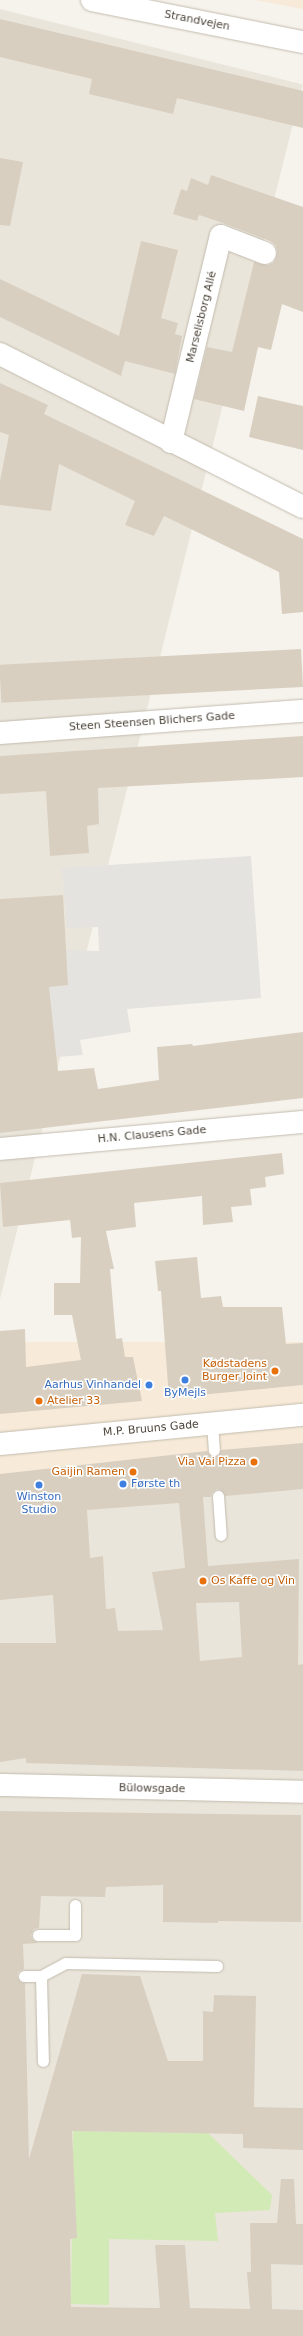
<!DOCTYPE html>
<html>
<head>
<meta charset="utf-8">
<style>
  body { margin:0 }
  #map { position:relative; width:303px; height:2336px; overflow:hidden; background:#f6f3ec; font-family:"DejaVu Sans",sans-serif }
  div>[style] { position:absolute }
  .residential>* { inset:0; background:#eae5da; transform-origin:0 0 }
  .commercial>* { inset:0; background:#f7ead8; transform-origin:0 0 }
  .green>* { inset:0; background:#d2eab5 }
  .parking>* { inset:0; background:#e5e3e0 }
  .building>* { inset:0; background:#d8cfc1; transform-origin:0 0 }
  .roads { filter:drop-shadow(0 0 1px #c2bbae) drop-shadow(0 0 1px #c2bbae) }
  .service>* { height:11px; margin:-5.5px; padding:0 5.5px; transform-origin:5.5px; border-radius:5.5px; background:#fff }
  .minor>* { height:22px; margin:-11px; padding:0 11px; transform-origin:11px; border-radius:11px; background:#fff }
  .tertiary>* { height:22px; margin:-11px; padding:0 11px; transform-origin:11px; border-radius:11px; background:#fff }
  .dots>* { width:11px; height:11px; translate:-50% -50%; box-sizing:border-box; border:2px solid #fff; border-radius:50% }
  span { translate:-50% -50%; white-space:nowrap; text-align:center; line-height:1.15; -webkit-text-stroke:3px #fff; paint-order:stroke }
  .street-label { font-size:11px; color:#4b4439 }
  .food-label { font-size:11px; color:#c56008 }
  .right { translate:-100% -50%; text-align:right }
  .left { translate:0 -50%; text-align:left }
  .shop-label { font-size:11px; color:#366cbe }
</style>
</head>
<body>
<div id="map">
  <div class="residential">
    <div style="left:0;top:9px;width:312px;height:1410px;rotate:14deg"></div>
    <div style="left:303px;top:1432px;width:904px;height:304px;rotate:90deg"></div>
  </div>
  <div class="commercial">
    <div style="clip-path:polygon(255px 0,303px 0,303px 9px,276px 4px)"></div>
    <div style="left:303px;top:1342px;width:144px;height:305px;rotate:90deg"></div>
  </div>
  <div class="green">
    <div style="clip-path:polygon(73px 2131px,208px 2133px,272px 2195px,270px 2210px,215px 2213px,218px 2241px,109px 2239px,109px 2305px,71px 2304px)"></div>
  </div>
  <div class="parking">
    <div style="clip-path:polygon(251px 856px,261px 998px,127px 1009px,131px 1032px,80px 1040px,83px 1055px,57px 1057px,52px 1018px,0 1024px,0 990px,68px 985px,66px 950px,99px 951px,98px 927px,67px 928px,62px 868px)"></div>
  </div>
  <div class="building">
    <div style="clip-path:polygon(0 19px,303px 91px,303px 128px,177px 98px,173px 114px,89px 94px,92px 79px,0 57px)"></div>
    <div style="clip-path:polygon(0 158px,23px 162px,10px 226px,0 225px)"></div>
    <div style="clip-path:polygon(211px 175px,303px 207px,303px 312px,282px 304px,271px 350px,258px 347px,244px 411px,194px 399px,207px 347px,232px 352px,254px 262px,267px 265px,273px 263px,276px 258px,277px 251px,275px 245px,270px 241px,226px 224px,199px 215px,197px 221px,173px 214px,181px 189px,187px 191px,191px 178px,208px 185px)"></div>
    <div style="clip-path:polygon(141px 241px,178px 250px,161px 318px,178px 323px,175px 334px,182px 336px,175px 374px,125px 361px,121px 376px,0 317px,0 279px,119px 336px)"></div>
    <div style="clip-path:polygon(0 383px,48px 405px,44px 414px,303px 539px,303px 612px,282px 614px,279px 572px,164px 516px,154px 536px,125px 525px,135px 501px,59px 464px,51px 511px,0 505px,0 481px,9px 435px,0 432px)"></div>
    <div style="clip-path:polygon(258px 396px,303px 406px,303px 450px,249px 437px)"></div>
    <div style="left:301px;top:649px;width:38px;height:302px;rotate:87deg"></div>
    <div style="clip-path:polygon(303px 736px,303px 777px,98px 788px,99px 824px,87px 826px,89px 853px,50px 856px,46px 791px,0 794px,0 756px)"></div>
    <div style="clip-path:polygon(63px 895px,68px 985px,49px 987px,58px 1071px,94px 1068px,98px 1089px,159px 1080px,157px 1047px,192px 1044px,193px 1046px,303px 1032px,303px 1098px,0 1133px,0 899px)"></div>
    <div style="clip-path:polygon(282px 1153px,284px 1174px,265px 1177px,266px 1187px,250px 1189px,252px 1205px,231px 1207px,233px 1222px,203px 1225px,202px 1196px,134px 1203px,136px 1227px,106px 1231px,114px 1269px,110px 1269px,116px 1339px,122px 1338px,125px 1357px,133px 1357px,142px 1401px,0 1414px,0 1331px,25px 1329px,26px 1367px,81px 1360px,72px 1315px,54px 1315px,54px 1283px,80px 1283px,81px 1237px,72px 1238px,70px 1220px,3px 1227px,0 1183px)"></div>
    <div style="clip-path:polygon(197px 1257px,201px 1298px,221px 1296px,223px 1307px,282px 1307px,286px 1344px,303px 1343px,303px 1385px,169px 1398px,161px 1291px,158px 1291px,155px 1261px)"></div>
    <div style="clip-path:polygon(evenodd,303px 1443px,303px 1489px,225px 1496px,221px 1490px,217px 1489px,212px 1493px,211px 1497px,203px 1497px,208px 1566px,299px 1559px,298px 1665px,303px 1664px,303px 1771px,26px 1763px,26px 1758px,0 1762px,0 1643px,56px 1643px,53px 1595px,0 1600px,0 1474px,207px 1451px,211px 1456px,215px 1457px,220px 1453px,221px 1450px,303px 1443px,179px 1503px,185px 1568px,152px 1572px,163px 1630px,118px 1631px,115px 1608px,106px 1609px,103px 1556px,90px 1558px,87px 1510px,179px 1503px,303px 1443px,239px 1602px,242px 1657px,200px 1661px,196px 1603px,239px 1602px)"></div>
    <div style="clip-path:polygon(0 1811px,301px 1815px,301px 1922px,218px 1921px,218px 1923px,163px 1922px,163px 1885px,106px 1887px,105px 1897px,41px 1896px,39px 1928px,34px 1929px,31px 1935px,32px 1939px,38px 1943px,23px 1944px,24px 1969px,18px 1972px,17px 1976px,20px 1982px,25px 1983px,29px 2159px,82px 1974px,140px 1976px,168px 2061px,203px 2061px,203px 2011px,213px 2012px,214px 1995px,256px 1996px,254px 2107px,303px 2108px,303px 2150px,243px 2148px,243px 2134px,72px 2131px,77px 2238px,70px 2239px,71px 2307px,160px 2308px,155px 2245px,185px 2245px,190px 2308px,250px 2309px,247px 2272px,251px 2272px,250px 2223px,277px 2223px,281px 2179px,294px 2179px,296px 2224px,303px 2224px,303px 2265px,271px 2264px,272px 2309px,303px 2310px,303px 2336px,0 2336px)"></div>
  </div>
  <div class="roads">
    <div class="service">
      <div style="left:212px;top:1423px;width:27px;rotate:86deg"></div>
      <div style="left:218px;top:1496px;width:39px;rotate:86deg"></div>
      <div style="left:38px;top:1935px;width:37px"></div>
      <div style="left:75px;top:1935px;width:30px;rotate:-90deg"></div>
      <div style="left:24px;top:1976px;width:17px"></div>
      <div style="left:41px;top:1976px;width:27px;rotate:-28deg"></div>
      <div style="left:65px;top:1963px;width:152px;rotate:1.1deg"></div>
      <div style="left:41px;top:1976px;width:85px;rotate:88.7deg"></div>
    </div>
    <div class="minor">
      <div style="left:0;top:354px;width:339px;rotate:26.8deg"></div>
      <div style="left:171px;top:442px;width:212px;rotate:-76.4deg"></div>
      <div style="left:221px;top:236px;width:47px;rotate:21.1deg"></div>
      <div style="left:0;top:733px;width:304px;rotate:-4.2deg"></div>
      <div style="left:0;top:1149px;width:304px;rotate:-5.1deg"></div>
      <div style="left:0;top:1785px;width:303px;rotate:1.3deg"></div>
    </div>
    <div class="tertiary">
      <div style="left:92px;top:0;width:215px;rotate:11.3deg"></div>
      <div style="left:0;top:1444px;width:304px;rotate:-5.5deg"></div>
    </div>
  </div>
  <div class="dots">
    <div style="left:275px;top:1371px;background:#e8710a"></div>
    <div style="left:185px;top:1380px;background:#3f7fe0"></div>
    <div style="left:149px;top:1385px;background:#3f7fe0"></div>
    <div style="left:39px;top:1401px;background:#e8710a"></div>
    <div style="left:254px;top:1462px;background:#e8710a"></div>
    <div style="left:133px;top:1472px;background:#e8710a"></div>
    <div style="left:123px;top:1484px;background:#3f7fe0"></div>
    <div style="left:39px;top:1485px;background:#3f7fe0"></div>
    <div style="left:203px;top:1581px;background:#e8710a"></div>
  </div>
  <div class="street-label">
    <span style="left:197px;top:21px;rotate:11deg">Strandvejen</span>
    <span style="left:202px;top:317px;rotate:-76deg">Marselisborg Allé</span>
    <span style="left:152px;top:722px;rotate:-4deg">Steen Steensen Blichers Gade</span>
    <span style="left:152px;top:1135px;rotate:-5deg">H.N. Clausens Gade</span>
    <span style="left:151px;top:1429px;rotate:-5deg">M.P. Bruuns Gade</span>
    <span style="left:152px;top:1789px;rotate:1deg">Bülowsgade</span>
  </div>
  <div class="food-label">
    <span class="right" style="left:267px;top:1371px">Kødstadens<br>Burger Joint</span>
    <span class="left" style="left:47px;top:1401px">Atelier 33</span>
    <span class="right" style="left:246px;top:1462px">Via Vai Pizza</span>
    <span class="right" style="left:125px;top:1472px">Gaijin Ramen</span>
    <span class="left" style="left:211px;top:1581px">Os Kaffe og Vin</span>
  </div>
  <div class="shop-label">
    <span class="right" style="left:141px;top:1385px">Aarhus Vinhandel</span>
    <span style="left:185px;top:1393px">ByMejls</span>
    <span class="left" style="left:131px;top:1484px">Første th</span>
    <span style="left:39px;top:1504px">Winston<br>Studio</span>
  </div>
</div>
</body>
</html>
